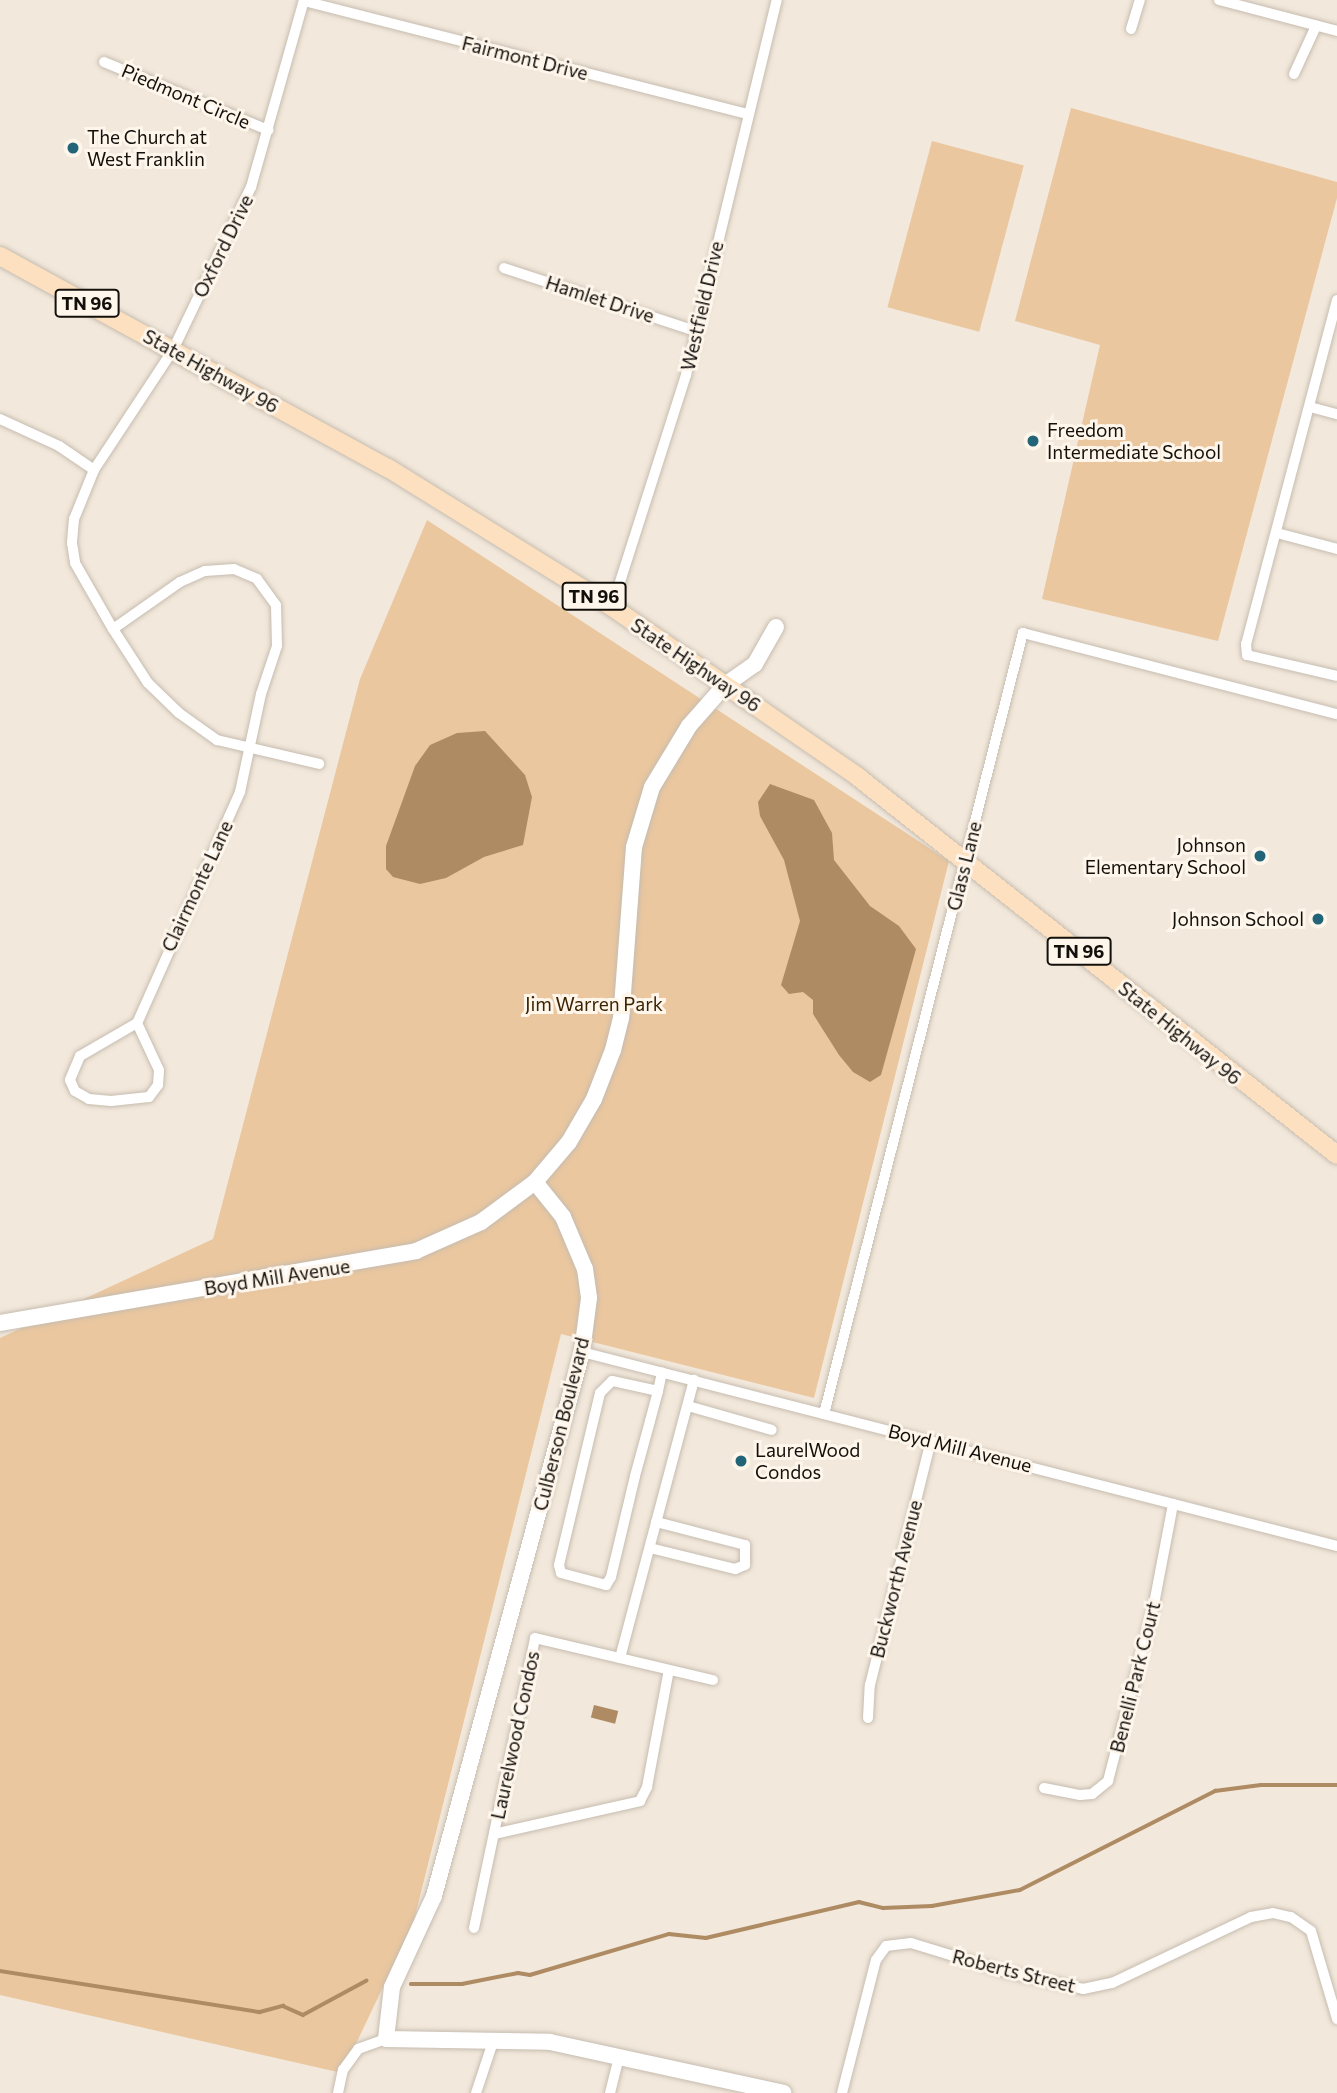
<!DOCTYPE html>
<html>
<head>
<meta charset="utf-8">
<style>
  body { margin:0 }
  #map { position:relative; width:1337px; height:2093px; overflow:hidden; background:#f2e8db; font-family:Commissioner,sans-serif }
  div>[style] { position:absolute }
  .green>* { inset:0; background:#eac79f; transform-origin:0 0 }
  .water>* { inset:0; background:#ae8b63; transform-origin:0 0 }
  .stream>* { height:3.5px; margin:-1.75px; padding:0 1.75px; transform-origin:1.75px; border-radius:1.75px; background:#ae8b63 }
  .roads { filter:drop-shadow(0 0 2px #c6bcb0) drop-shadow(0 0 2px #c6bcb0) }
  .street>* { height:10px; margin:-5px; padding:0 5px; transform-origin:5px; border-radius:5px; background:#fff }
  .secondary>* { height:16px; margin:-8px; padding:0 8px; transform-origin:8px; border-radius:8px; background:#fff }
  .primary>* { height:18px; margin:-9px; padding:0 9px; transform-origin:9px; border-radius:9px; background:#fce0bf }
  .dots>* { width:19px; height:19px; translate:-50% -50%; box-sizing:border-box; border:4px solid #fef5eb; border-radius:50% }
  span { translate:-50% -50%; white-space:nowrap; text-align:center; line-height:1.15; -webkit-text-stroke:6px #fef5eb; paint-order:stroke }
  .shield-label span { padding:2px 5px; background:#fef5eb; border:2px solid; border-radius:5px; -webkit-text-stroke-width:0 }
  .shield-label { font-size:18px; color:#13100c; font-weight:700 }
  .street-label { font-size:19px; color:#13100c }
  .poi-label { font-size:19px; color:#13100c }
  .left { translate:0 -50%; text-align:left }
  .right { translate:-100% -50%; text-align:right }
  .park-label { font-size:19px; color:#3b2301 }
</style>
</head>
<body>
<div id="map">
  <div class="green">
    <div style="clip-path:polygon(1071px 108px,1337px 182px,1337px 198px,1218px 641px,1042px 599px,1100px 345px,1015px 321px)"></div>
    <div style="left:932px;top:141px;width:95px;height:172px;rotate:15deg"></div>
    <div style="clip-path:polygon(427px 520px,949px 861px,814px 1398px,561px 1334px,413px 1924px,342px 2073px,0 1995px,0 1338px,213px 1239px,360px 679px)"></div>
  </div>
  <div class="water">
    <div style="clip-path:polygon(485px 731px,525px 775px,532px 797px,523px 845px,484px 857px,446px 878px,420px 884px,393px 877px,386px 869px,386px 846px,415px 766px,430px 745px,457px 733px)"></div>
    <div style="clip-path:polygon(770px 784px,814px 800px,832px 833px,834px 860px,870px 906px,899px 926px,916px 949px,881px 1075px,870px 1082px,853px 1072px,839px 1055px,813px 1014px,813px 1000px,803px 992px,789px 994px,781px 985px,800px 921px,784px 860px,760px 816px,758px 802px)"></div>
    <div style="left:594px;top:1705px;width:25px;height:13px;rotate:14deg"></div>
  </div>
  <div class="stream">
    <div style="left:0;top:1971px;width:263px;rotate:9deg"></div>
    <div style="left:260px;top:2012px;width:24px;rotate:-15deg"></div>
    <div style="left:283px;top:2006px;width:22px;rotate:24deg"></div>
    <div style="left:303px;top:2015px;width:72px;rotate:-28.4deg"></div>
    <div style="left:411px;top:1984px;width:51px"></div>
    <div style="left:462px;top:1984px;width:57px;rotate:-11.1deg"></div>
    <div style="left:518px;top:1973px;width:12px;rotate:9deg"></div>
    <div style="left:530px;top:1975px;width:145px;rotate:-16.4deg"></div>
    <div style="left:669px;top:1934px;width:37px;rotate:6deg"></div>
    <div style="left:706px;top:1938px;width:157px;rotate:-13.2deg"></div>
    <div style="left:859px;top:1902px;width:25px;rotate:14deg"></div>
    <div style="left:883px;top:1908px;width:49px;rotate:-2.3deg"></div>
    <div style="left:932px;top:1906px;width:89px;rotate:-10.3deg"></div>
    <div style="left:1020px;top:1890px;width:219px;rotate:-26.9deg"></div>
    <div style="left:1215px;top:1791px;width:46px;rotate:-7.4deg"></div>
    <div style="left:1261px;top:1785px;width:76px"></div>
  </div>
  <div class="roads">
    <div class="street">
      <div style="left:304px;top:0;width:194px;rotate:105.8deg"></div>
      <div style="left:251px;top:187px;width:181px;rotate:115.6deg"></div>
      <div style="left:173px;top:350px;width:144px;rotate:123.4deg"></div>
      <div style="left:94px;top:470px;width:53px;rotate:112.2deg"></div>
      <div style="left:74px;top:519px;width:24px;rotate:95deg"></div>
      <div style="left:72px;top:543px;width:20px;rotate:81deg"></div>
      <div style="left:75px;top:563px;width:76px;rotate:60.1deg"></div>
      <div style="left:113px;top:629px;width:64px;rotate:57.1deg"></div>
      <div style="left:148px;top:683px;width:43px;rotate:44.1deg"></div>
      <div style="left:179px;top:713px;width:47px;rotate:35.4deg"></div>
      <div style="left:217px;top:740px;width:105px;rotate:13.2deg"></div>
      <div style="left:1219px;top:0;width:122px;rotate:14.7deg"></div>
      <div style="left:304px;top:1px;width:457px;rotate:14.3deg"></div>
      <div style="left:1131px;top:29px;width:30px;rotate:-73deg"></div>
      <div style="left:104px;top:62px;width:178px;rotate:22.5deg"></div>
      <div style="left:1294px;top:74px;width:53px;rotate:-65.4deg"></div>
      <div style="left:504px;top:268px;width:202px;rotate:18.2deg"></div>
      <div style="left:1337px;top:300px;width:356px;rotate:104.8deg"></div>
      <div style="left:1246px;top:644px;width:11px;rotate:85deg"></div>
      <div style="left:1247px;top:655px;width:92px;rotate:13.1deg"></div>
      <div style="left:1310px;top:407px;width:28px;rotate:15deg"></div>
      <div style="left:0;top:419px;width:65px;rotate:24.6deg"></div>
      <div style="left:59px;top:446px;width:42px;rotate:34.4deg"></div>
      <div style="left:1277px;top:533px;width:62px;rotate:14.9deg"></div>
      <div style="left:612px;top:607px;width:244px;rotate:-72.3deg"></div>
      <div style="left:686px;top:375px;width:386px;rotate:-76.4deg"></div>
      <div style="left:113px;top:629px;width:82px;rotate:-35deg"></div>
      <div style="left:180px;top:582px;width:27px;rotate:-24deg"></div>
      <div style="left:205px;top:571px;width:29px;rotate:-4deg"></div>
      <div style="left:234px;top:569px;width:25px;rotate:23deg"></div>
      <div style="left:257px;top:579px;width:32px;rotate:54deg"></div>
      <div style="left:276px;top:605px;width:41px;rotate:88.6deg"></div>
      <div style="left:277px;top:646px;width:51px;rotate:108.4deg"></div>
      <div style="left:261px;top:694px;width:100px;rotate:102.1deg"></div>
      <div style="left:240px;top:792px;width:253px;rotate:114deg"></div>
      <div style="left:137px;top:1023px;width:66px;rotate:149.9deg"></div>
      <div style="left:80px;top:1056px;width:26px;rotate:113deg"></div>
      <div style="left:70px;top:1080px;width:12px;rotate:66deg"></div>
      <div style="left:75px;top:1091px;width:16px;rotate:30deg"></div>
      <div style="left:89px;top:1099px;width:22px;rotate:5deg"></div>
      <div style="left:111px;top:1101px;width:38px;rotate:-6deg"></div>
      <div style="left:149px;top:1097px;width:15px;rotate:-53deg"></div>
      <div style="left:158px;top:1085px;width:15px;rotate:-86deg"></div>
      <div style="left:159px;top:1070px;width:52px;rotate:-115.1deg"></div>
      <div style="left:582px;top:1352px;width:780px;rotate:14.41deg"></div>
      <div style="left:658px;top:1391px;width:47px;rotate:-167.7deg"></div>
      <div style="left:612px;top:1381px;width:17px;rotate:135deg"></div>
      <div style="left:600px;top:1393px;width:177px;rotate:103.4deg"></div>
      <div style="left:559px;top:1565px;width:8px;rotate:76deg"></div>
      <div style="left:561px;top:1573px;width:47px;rotate:14.9deg"></div>
      <div style="left:606px;top:1585px;width:9px;rotate:-58deg"></div>
      <div style="left:611px;top:1577px;width:104px;rotate:-76.6deg"></div>
      <div style="left:635px;top:1476px;width:57px;rotate:-74.7deg"></div>
      <div style="left:650px;top:1421px;width:31px;rotate:-75deg"></div>
      <div style="left:658px;top:1391px;width:19px;rotate:-78deg"></div>
      <div style="left:688px;top:1406px;width:87px;rotate:15.9deg"></div>
      <div style="left:824px;top:1414px;width:806px;rotate:-75.71deg"></div>
      <div style="left:1023px;top:633px;width:324px;rotate:14.5deg"></div>
      <div style="left:650px;top:1548px;width:88px;rotate:13.9deg"></div>
      <div style="left:735px;top:1569px;width:11px;rotate:-22deg"></div>
      <div style="left:745px;top:1565px;width:20px;rotate:-90deg"></div>
      <div style="left:745px;top:1545px;width:92px;rotate:-165.5deg"></div>
      <div style="left:620px;top:1658px;width:288px;rotate:-75.1deg"></div>
      <div style="left:868px;top:1718px;width:33px;rotate:-87deg"></div>
      <div style="left:870px;top:1685px;width:252px;rotate:-76deg"></div>
      <div style="left:1044px;top:1788px;width:37px;rotate:11deg"></div>
      <div style="left:1080px;top:1795px;width:12px;rotate:-5deg"></div>
      <div style="left:1092px;top:1794px;width:21px;rotate:-39deg"></div>
      <div style="left:1108px;top:1781px;width:183px;rotate:-75.4deg"></div>
      <div style="left:1154px;top:1604px;width:102px;rotate:-79.2deg"></div>
      <div style="left:494px;top:1834px;width:150px;rotate:-12.7deg"></div>
      <div style="left:640px;top:1801px;width:16px;rotate:-63deg"></div>
      <div style="left:647px;top:1787px;width:119px;rotate:-79.4deg"></div>
      <div style="left:474px;top:1928px;width:296px;rotate:-78.1deg"></div>
      <div style="left:535px;top:1638px;width:183px;rotate:13.3deg"></div>
      <div style="left:338px;top:2093px;width:24px;rotate:-78deg"></div>
      <div style="left:343px;top:2070px;width:26px;rotate:-54deg"></div>
      <div style="left:358px;top:2049px;width:30px;rotate:-20deg"></div>
      <div style="left:476px;top:2093px;width:57px;rotate:-71.6deg"></div>
      <div style="left:610px;top:2093px;width:38px;rotate:-76deg"></div>
      <div style="left:842px;top:2093px;width:137px;rotate:-75.7deg"></div>
      <div style="left:876px;top:1960px;width:17px;rotate:-54deg"></div>
      <div style="left:886px;top:1946px;width:25px;rotate:-7deg"></div>
      <div style="left:911px;top:1943px;width:99px;rotate:17deg"></div>
      <div style="left:1006px;top:1972px;width:79px;rotate:12.4deg"></div>
      <div style="left:1083px;top:1989px;width:30px;rotate:-12deg"></div>
      <div style="left:1112px;top:1983px;width:154px;rotate:-25.4deg"></div>
      <div style="left:1251px;top:1917px;width:22px;rotate:-10deg"></div>
      <div style="left:1273px;top:1913px;width:18px;rotate:13deg"></div>
      <div style="left:1291px;top:1917px;width:24px;rotate:35deg"></div>
      <div style="left:1311px;top:1931px;width:92px;rotate:73.5deg"></div>
    </div>
    <div class="secondary">
      <div style="left:776px;top:627px;width:43px;rotate:119.6deg"></div>
      <div style="left:755px;top:664px;width:35px;rotate:145deg"></div>
      <div style="left:726px;top:684px;width:56px;rotate:131.4deg"></div>
      <div style="left:689px;top:726px;width:71px;rotate:121.2deg"></div>
      <div style="left:652px;top:787px;width:63px;rotate:106.7deg"></div>
      <div style="left:634px;top:847px;width:171px;rotate:94.3deg"></div>
      <div style="left:621px;top:1018px;width:33px;rotate:104deg"></div>
      <div style="left:613px;top:1050px;width:53px;rotate:111.2deg"></div>
      <div style="left:594px;top:1099px;width:50px;rotate:120.2deg"></div>
      <div style="left:569px;top:1142px;width:52px;rotate:130.4deg"></div>
      <div style="left:535px;top:1182px;width:45px;rotate:51.3deg"></div>
      <div style="left:563px;top:1217px;width:56px;rotate:67.1deg"></div>
      <div style="left:585px;top:1269px;width:29px;rotate:82deg"></div>
      <div style="left:589px;top:1298px;width:54px;rotate:97.4deg"></div>
      <div style="left:582px;top:1352px;width:564px;rotate:105.22deg"></div>
      <div style="left:434px;top:1896px;width:100px;rotate:114.8deg"></div>
      <div style="left:392px;top:1987px;width:52px;rotate:96.6deg"></div>
      <div style="left:386px;top:2039px;width:164px;rotate:1deg"></div>
      <div style="left:550px;top:2042px;width:239px;rotate:12.3deg"></div>
      <div style="left:0;top:1323px;width:422px;rotate:-9.8deg"></div>
      <div style="left:416px;top:1251px;width:71px;rotate:-24deg"></div>
      <div style="left:481px;top:1222px;width:67px;rotate:-36.5deg"></div>
    </div>
    <div class="primary">
      <div style="left:0;top:256px;width:442px;rotate:28.7deg"></div>
      <div style="left:388px;top:468px;width:264px;rotate:31.8deg"></div>
      <div style="left:612px;top:607px;width:299px;rotate:34.6deg"></div>
      <div style="left:858px;top:777px;width:610px;rotate:38.28deg"></div>
    </div>
  </div>
  <div class="dots">
    <div style="left:73px;top:148px;background:#236578"></div>
    <div style="left:1033px;top:441px;background:#236578"></div>
    <div style="left:1260px;top:856px;background:#236578"></div>
    <div style="left:1318px;top:919px;background:#236578"></div>
    <div style="left:741px;top:1461px;background:#236578"></div>
  </div>
  <div class="shield-label">
    <span style="left:87px;top:303px">TN 96</span>
    <span style="left:594px;top:596px">TN 96</span>
    <span style="left:1079px;top:951px">TN 96</span>
  </div>
  <div class="street-label">
    <span style="left:525px;top:58px;rotate:14deg">Fairmont Drive</span>
    <span style="left:186px;top:96px;rotate:23deg">Piedmont Circle</span>
    <span style="left:223px;top:246px;rotate:-64deg">Oxford Drive</span>
    <span style="left:600px;top:299px;rotate:18deg">Hamlet Drive</span>
    <span style="left:702px;top:306px;rotate:-77deg">Westfield Drive</span>
    <span style="left:211px;top:371px;rotate:29deg">State Highway 96</span>
    <span style="left:696px;top:665px;rotate:34deg">State Highway 96</span>
    <span style="left:964px;top:866px;rotate:-76deg">Glass Lane</span>
    <span style="left:197px;top:886px;rotate:-65deg">Clairmonte Lane</span>
    <span style="left:1180px;top:1033px;rotate:39deg">State Highway 96</span>
    <span style="left:277px;top:1277px;rotate:-9deg">Boyd Mill Avenue</span>
    <span style="left:561px;top:1424px;rotate:-76deg">Culberson Boulevard</span>
    <span style="left:960px;top:1448px;rotate:14deg">Boyd Mill Avenue</span>
    <span style="left:896px;top:1579px;rotate:-76deg">Buckworth Avenue</span>
    <span style="left:1135px;top:1677px;rotate:-76deg">Benelli Park Court</span>
    <span style="left:515px;top:1735px;rotate:-78deg">Laurelwood Condos</span>
    <span style="left:1014px;top:1971px;rotate:14deg">Roberts Street</span>
  </div>
  <div class="poi-label">
    <span class="left" style="left:87px;top:148px">The Church at<br>West Franklin</span>
    <span class="left" style="left:1047px;top:441px">Freedom<br>Intermediate School</span>
    <span class="right" style="left:1246px;top:856px">Johnson<br>Elementary School</span>
    <span class="right" style="left:1304px;top:919px">Johnson School</span>
    <span class="left" style="left:755px;top:1461px">LaurelWood<br>Condos</span>
  </div>
  <div class="park-label">
    <span style="left:594px;top:1004px">Jim Warren Park</span>
  </div>
</div>
</body>
</html>
